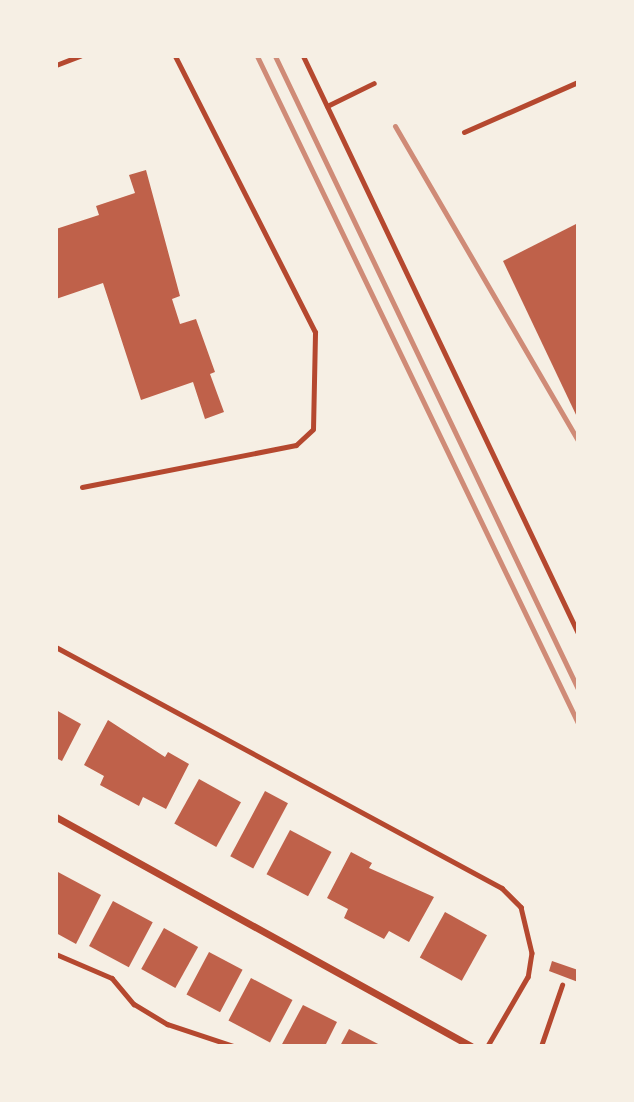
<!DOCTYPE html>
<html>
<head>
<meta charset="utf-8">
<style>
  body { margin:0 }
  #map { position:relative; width:634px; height:1102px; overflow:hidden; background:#f6efe4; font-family:Bitter,serif }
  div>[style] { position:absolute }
  .building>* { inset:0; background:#bf614a; transform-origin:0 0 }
  .path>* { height:4.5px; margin:-2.25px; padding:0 2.25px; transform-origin:2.25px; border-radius:2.25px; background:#b5482f }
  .service>* { height:5px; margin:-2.5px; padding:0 2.5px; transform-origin:2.5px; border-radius:2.5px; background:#b5482f }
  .minor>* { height:7px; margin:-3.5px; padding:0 3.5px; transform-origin:3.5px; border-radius:3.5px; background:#b5482f }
  .rail>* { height:5px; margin:-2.5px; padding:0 2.5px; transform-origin:2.5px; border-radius:2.5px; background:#cf8b77 }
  span { translate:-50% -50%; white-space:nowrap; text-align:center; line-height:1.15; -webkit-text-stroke:7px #f6efe4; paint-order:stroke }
  .frame { position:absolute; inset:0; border:58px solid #f6efe4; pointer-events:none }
</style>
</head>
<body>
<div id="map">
  <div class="building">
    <div style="clip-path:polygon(146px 170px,180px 296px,172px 299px,180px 324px,196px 319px,215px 372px,210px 374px,224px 412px,205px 419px,193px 382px,141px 400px,103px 283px,56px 299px,56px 229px,99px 215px,96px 206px,135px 193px,129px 175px)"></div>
    <div style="clip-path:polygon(578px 223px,578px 419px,503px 261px)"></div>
    <div style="clip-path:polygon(56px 710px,81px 724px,62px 761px,56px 758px)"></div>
    <div style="clip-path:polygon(108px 720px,165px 757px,168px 752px,189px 764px,166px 809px,143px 797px,139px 806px,100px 785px,104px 776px,84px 765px)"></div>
    <div style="left:199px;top:779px;width:48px;height:51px;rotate:29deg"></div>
    <div style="left:265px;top:791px;width:26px;height:74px;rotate:28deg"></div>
    <div style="left:290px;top:830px;width:47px;height:50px;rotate:28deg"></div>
    <div style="clip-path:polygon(351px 852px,372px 863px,369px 868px,434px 897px,409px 942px,389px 931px,384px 939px,344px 918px,348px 909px,327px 898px)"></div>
    <div style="clip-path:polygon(56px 871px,101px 895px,76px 944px,56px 933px)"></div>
    <div style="left:113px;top:901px;width:45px;height:51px;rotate:28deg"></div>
    <div style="left:445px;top:912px;width:48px;height:52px;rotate:29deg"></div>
    <div style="left:164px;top:928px;width:39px;height:47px;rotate:29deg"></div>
    <div style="left:209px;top:952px;width:38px;height:48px;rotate:28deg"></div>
    <div style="clip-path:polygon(552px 961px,578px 970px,578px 982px,549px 971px)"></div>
    <div style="left:251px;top:978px;width:47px;height:48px;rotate:28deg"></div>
    <div style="clip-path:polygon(303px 1005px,337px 1022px,325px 1046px,281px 1046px)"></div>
    <div style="clip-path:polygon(349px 1029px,382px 1046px,340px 1046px)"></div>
  </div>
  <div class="path">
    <div style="left:56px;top:647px;width:507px;rotate:28.38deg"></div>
    <div style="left:502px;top:888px;width:27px;rotate:45deg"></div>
    <div style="left:521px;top:907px;width:47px;rotate:76.6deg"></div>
    <div style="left:532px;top:953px;width:24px;rotate:99deg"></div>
    <div style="left:528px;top:977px;width:80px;rotate:120.1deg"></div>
    <div style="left:56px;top:954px;width:61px;rotate:23.2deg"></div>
    <div style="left:112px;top:978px;width:34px;rotate:50deg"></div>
    <div style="left:134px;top:1004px;width:39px;rotate:31deg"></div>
    <div style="left:167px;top:1024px;width:70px;rotate:18.4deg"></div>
  </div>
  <div class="service">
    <div style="left:303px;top:56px;width:639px;rotate:64.52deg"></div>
    <div style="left:56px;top:65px;width:26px;rotate:-21deg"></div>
    <div style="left:327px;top:106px;width:52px;rotate:-26.1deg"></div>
    <div style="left:464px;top:132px;width:124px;rotate:-23.7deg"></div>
    <div style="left:82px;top:487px;width:218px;rotate:-11.1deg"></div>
    <div style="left:296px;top:445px;width:23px;rotate:-43deg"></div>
    <div style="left:313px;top:429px;width:97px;rotate:-88.8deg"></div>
    <div style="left:315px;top:332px;width:309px;rotate:-116.9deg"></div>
    <div style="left:541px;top:1046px;width:65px;rotate:-71deg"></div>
  </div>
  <div class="minor">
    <div style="left:56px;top:817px;width:474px;rotate:28.9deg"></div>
  </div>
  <div class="rail">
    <div style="left:257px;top:56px;width:740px;rotate:64.3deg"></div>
    <div style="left:275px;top:56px;width:702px;rotate:64.42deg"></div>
    <div style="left:395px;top:126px;width:363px;rotate:59.8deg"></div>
  </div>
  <div class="frame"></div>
</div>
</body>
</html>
